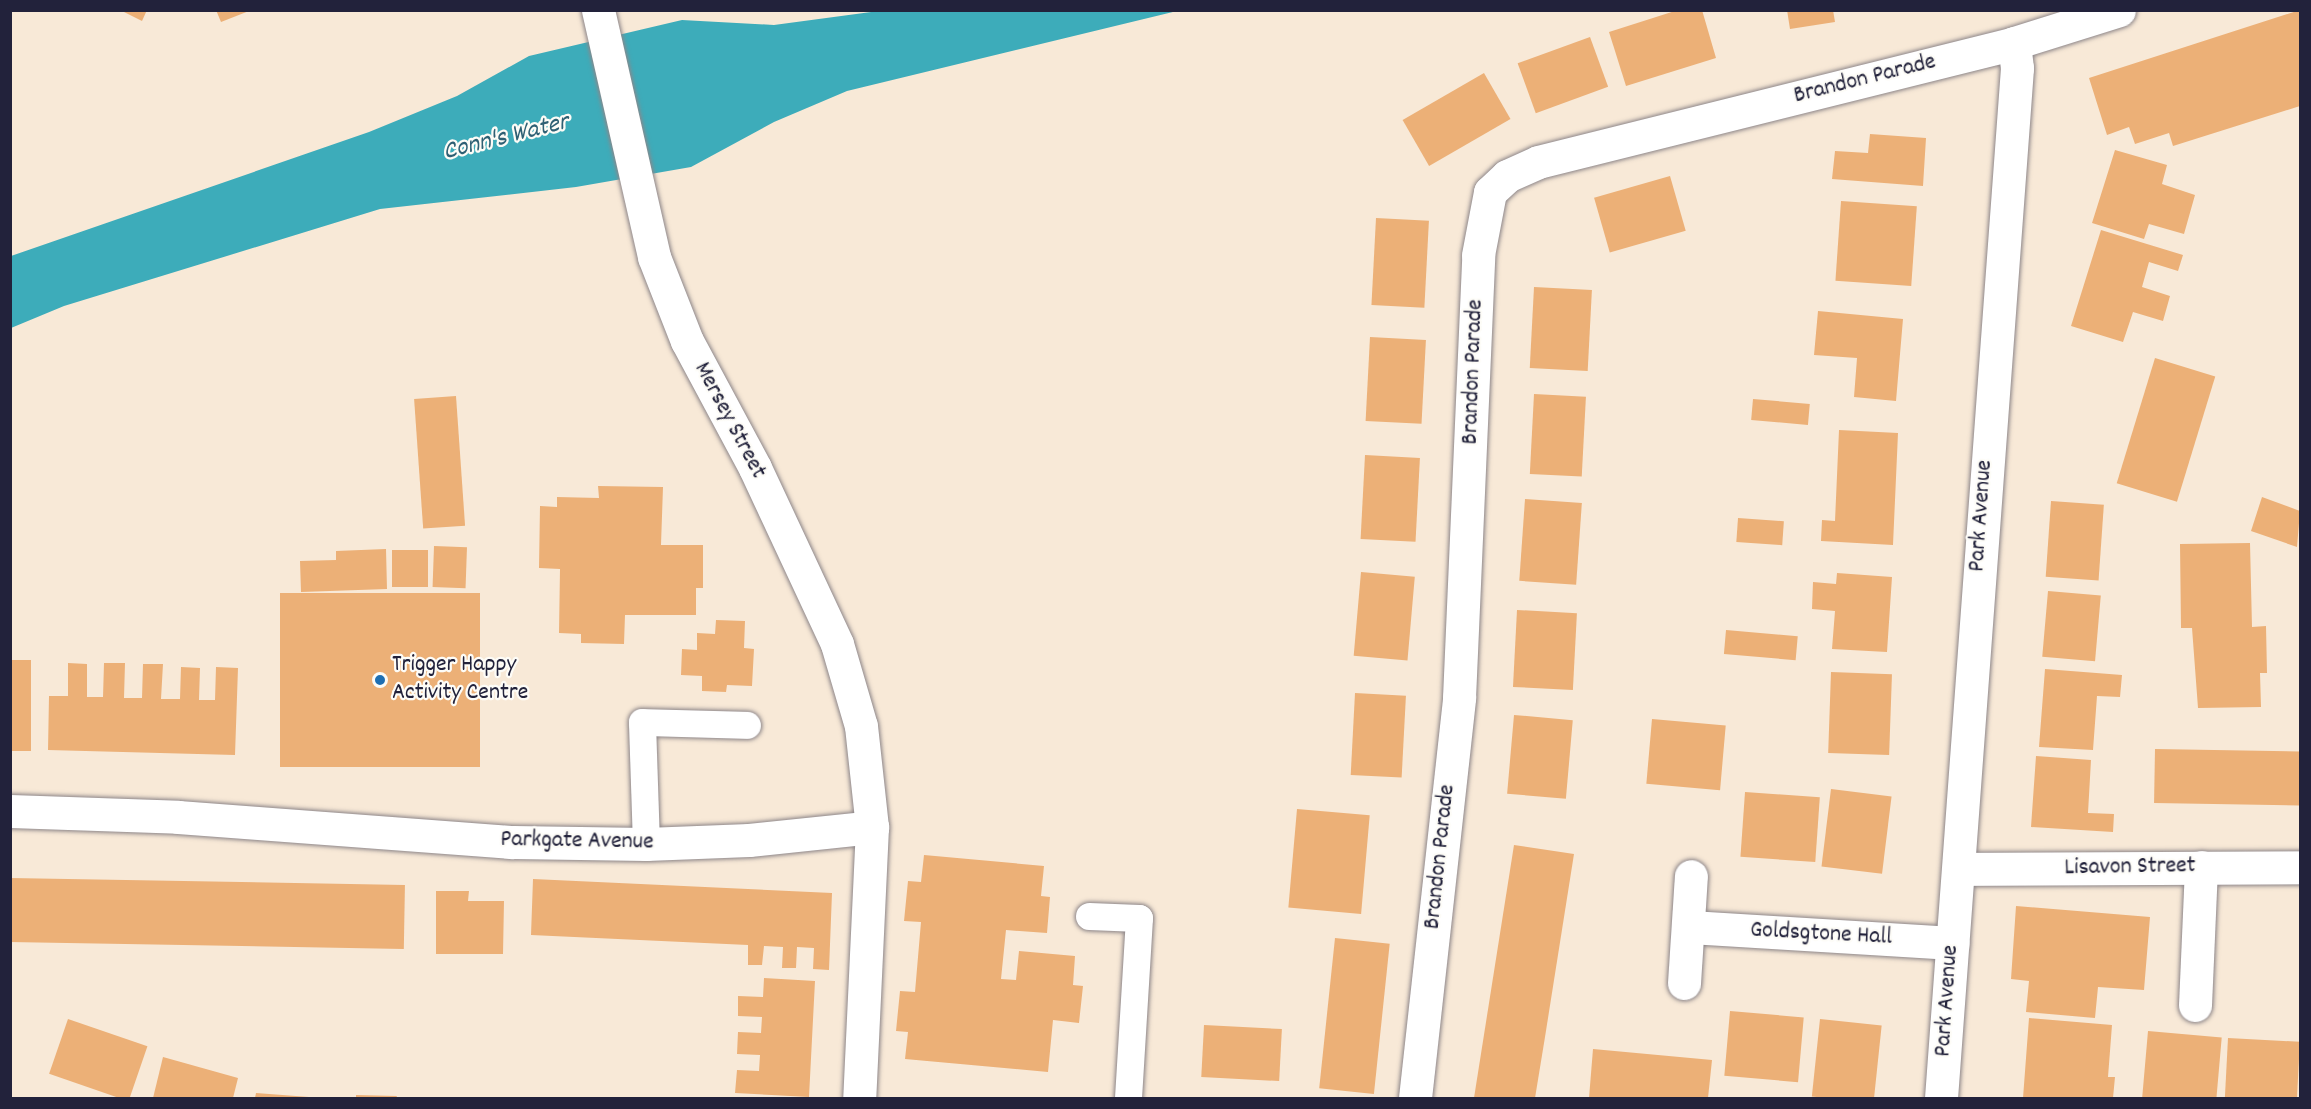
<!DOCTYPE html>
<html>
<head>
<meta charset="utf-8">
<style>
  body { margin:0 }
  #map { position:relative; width:2311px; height:1109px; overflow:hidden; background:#f8e9d7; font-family:Dekko,sans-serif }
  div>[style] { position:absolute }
  .water>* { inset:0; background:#3dacba }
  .building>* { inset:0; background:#ecb077; transform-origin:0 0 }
  .roads { filter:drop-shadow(0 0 2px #8d8689) drop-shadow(0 0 2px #8d8689) }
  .service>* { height:27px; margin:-13.5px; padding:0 13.5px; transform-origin:13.5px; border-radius:13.5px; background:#fff }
  .minor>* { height:33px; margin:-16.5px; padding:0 16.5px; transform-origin:16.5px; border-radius:16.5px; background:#fff }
  .tertiary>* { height:33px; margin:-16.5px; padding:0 16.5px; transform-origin:16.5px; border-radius:16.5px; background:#fff }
  .dots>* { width:16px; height:16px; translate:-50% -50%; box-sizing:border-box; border:3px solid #fdfcf7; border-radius:50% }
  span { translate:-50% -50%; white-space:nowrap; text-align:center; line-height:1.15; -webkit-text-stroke:4.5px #fdfcf7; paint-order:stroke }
  .street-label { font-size:24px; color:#22223b }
  .poi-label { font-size:24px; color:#22223b }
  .left { translate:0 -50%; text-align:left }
  .water-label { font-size:26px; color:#2e6074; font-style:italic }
  .frame { position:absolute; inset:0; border:12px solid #22223b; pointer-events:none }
</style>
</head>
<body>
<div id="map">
  <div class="water">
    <div style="clip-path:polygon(886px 10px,1177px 11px,847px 91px,774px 122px,691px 167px,576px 187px,380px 209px,64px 306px,11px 328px,11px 256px,369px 132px,457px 96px,529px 56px,682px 20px,774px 25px)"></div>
  </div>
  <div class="building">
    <div style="clip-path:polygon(120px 10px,147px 10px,142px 21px)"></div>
    <div style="clip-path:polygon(216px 10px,249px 10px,249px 11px,221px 22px)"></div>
    <div style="clip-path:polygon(1678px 10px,1702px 10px,1716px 58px,1626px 86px,1609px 32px)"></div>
    <div style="clip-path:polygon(1787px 10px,1833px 10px,1835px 22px,1790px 29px)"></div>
    <div style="clip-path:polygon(2300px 10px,2300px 106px,2173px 146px,2169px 133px,2135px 144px,2129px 127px,2107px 135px,2089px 78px)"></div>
    <div style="left:1590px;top:37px;width:53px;height:77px;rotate:70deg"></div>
    <div style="left:1484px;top:73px;width:53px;height:94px;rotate:60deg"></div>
    <div style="clip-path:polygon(1870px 134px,1926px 138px,1923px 186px,1832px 179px,1835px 151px,1868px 153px)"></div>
    <div style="clip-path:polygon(2115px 150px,2167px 165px,2162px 184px,2195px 195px,2184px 234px,2149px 224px,2144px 239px,2092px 223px)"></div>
    <div style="left:1670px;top:176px;width:57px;height:79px;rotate:74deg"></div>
    <div style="left:1841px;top:201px;width:76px;height:80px;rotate:4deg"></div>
    <div style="left:1376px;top:218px;width:53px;height:87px;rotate:3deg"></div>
    <div style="clip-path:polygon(2101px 230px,2183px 255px,2178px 271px,2149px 262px,2142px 287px,2170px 296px,2163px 321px,2133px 312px,2123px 342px,2071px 326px)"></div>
    <div style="left:1534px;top:287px;width:58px;height:81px;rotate:3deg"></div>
    <div style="clip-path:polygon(1818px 311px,1903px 319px,1896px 401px,1854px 397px,1857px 358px,1814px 355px)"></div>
    <div style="left:1370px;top:337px;width:56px;height:84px;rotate:3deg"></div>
    <div style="left:2155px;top:358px;width:63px;height:131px;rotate:17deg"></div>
    <div style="left:1534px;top:394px;width:52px;height:80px;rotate:3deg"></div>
    <div style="left:456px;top:396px;width:130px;height:42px;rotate:86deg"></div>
    <div style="left:1753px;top:399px;width:57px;height:21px;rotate:5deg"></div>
    <div style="clip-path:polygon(1839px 430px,1898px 433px,1893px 545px,1821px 541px,1822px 520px,1835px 521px)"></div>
    <div style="left:1365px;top:455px;width:55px;height:84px;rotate:3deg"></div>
    <div style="clip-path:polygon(598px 486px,663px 487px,661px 545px,703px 545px,703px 588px,696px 588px,696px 615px,625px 615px,624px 644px,581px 643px,581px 634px,559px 633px,560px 569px,539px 568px,540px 506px,557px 507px,557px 497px,599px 498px)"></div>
    <div style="clip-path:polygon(2262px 497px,2300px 511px,2297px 547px,2251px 531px)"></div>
    <div style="left:1525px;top:499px;width:57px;height:82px;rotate:4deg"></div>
    <div style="left:2051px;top:501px;width:53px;height:76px;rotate:4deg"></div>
    <div style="left:1738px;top:518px;width:46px;height:24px;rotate:4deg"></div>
    <div style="clip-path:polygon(2250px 543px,2252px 627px,2266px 626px,2267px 673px,2260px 673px,2261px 707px,2198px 708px,2192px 628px,2181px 628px,2180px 544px)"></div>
    <div style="left:434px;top:546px;width:33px;height:41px;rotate:2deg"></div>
    <div style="clip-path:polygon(386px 549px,387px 589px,301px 592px,300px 561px,336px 560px,336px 551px)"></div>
    <div style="left:392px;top:550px;width:36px;height:37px"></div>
    <div style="left:1361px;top:572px;width:54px;height:84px;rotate:5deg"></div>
    <div style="clip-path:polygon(1837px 573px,1892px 577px,1887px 652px,1832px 649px,1835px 611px,1812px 609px,1813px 582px,1836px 584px)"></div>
    <div style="left:2048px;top:591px;width:53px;height:66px;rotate:5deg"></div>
    <div style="left:280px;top:593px;width:200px;height:174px"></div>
    <div style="left:1517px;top:610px;width:60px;height:77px;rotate:3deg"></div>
    <div style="clip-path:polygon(716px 620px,745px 621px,744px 648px,754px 649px,752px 686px,727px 685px,726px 692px,702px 691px,702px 676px,681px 675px,682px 649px,697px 650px,697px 633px,715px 634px)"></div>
    <div style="left:1726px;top:630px;width:72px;height:24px;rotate:5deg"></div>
    <div style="left:10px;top:660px;width:21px;height:91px"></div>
    <div style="clip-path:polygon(68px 663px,87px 664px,87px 697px,103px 697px,104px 663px,125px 663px,124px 698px,142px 698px,143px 664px,163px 664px,161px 699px,180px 699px,181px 667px,200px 668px,199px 700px,215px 700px,216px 667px,238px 668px,235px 755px,48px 750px,49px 696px,68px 696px)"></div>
    <div style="clip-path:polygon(2045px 669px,2122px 675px,2120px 697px,2097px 696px,2093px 750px,2039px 747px)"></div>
    <div style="left:1831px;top:672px;width:61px;height:81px;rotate:2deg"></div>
    <div style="left:1355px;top:693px;width:51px;height:82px;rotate:3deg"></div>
    <div style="left:1514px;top:715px;width:59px;height:79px;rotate:5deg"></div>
    <div style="left:1652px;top:719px;width:74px;height:65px;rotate:5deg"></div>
    <div style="left:2155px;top:749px;width:145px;height:54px;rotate:1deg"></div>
    <div style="clip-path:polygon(2036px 756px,2091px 760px,2088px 813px,2114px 814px,2113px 832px,2031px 827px)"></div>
    <div style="left:1831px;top:789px;width:61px;height:78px;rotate:7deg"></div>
    <div style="left:1745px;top:792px;width:75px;height:65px;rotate:4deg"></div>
    <div style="left:1297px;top:809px;width:73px;height:99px;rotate:5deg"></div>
    <div style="clip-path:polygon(1514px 845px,1574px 854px,1545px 1037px,1535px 1098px,1474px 1098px)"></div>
    <div style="clip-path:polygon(924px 855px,1044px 866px,1041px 896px,1050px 897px,1047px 933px,1006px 930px,1001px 979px,1016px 980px,1019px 951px,1075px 956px,1073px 985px,1083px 986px,1079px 1023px,1053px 1020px,1048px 1072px,905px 1059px,908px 1032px,896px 1031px,900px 991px,915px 992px,921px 922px,904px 921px,908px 881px,921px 882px)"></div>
    <div style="left:10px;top:878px;width:395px;height:64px;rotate:1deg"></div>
    <div style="clip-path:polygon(533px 879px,832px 893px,829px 970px,813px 969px,814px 948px,797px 947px,796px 968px,782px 968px,783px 947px,764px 946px,762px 965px,748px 965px,748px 945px,531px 935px)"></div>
    <div style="clip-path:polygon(436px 891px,469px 891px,468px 901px,504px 901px,503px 954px,436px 954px)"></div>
    <div style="clip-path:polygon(2016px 906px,2150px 917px,2144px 990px,2098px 987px,2095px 1018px,2026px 1012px,2029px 981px,2011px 979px)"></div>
    <div style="left:1335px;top:938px;width:55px;height:151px;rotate:6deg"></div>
    <div style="clip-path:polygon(764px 978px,815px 981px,809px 1097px,735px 1093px,737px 1070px,759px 1071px,760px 1055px,737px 1054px,738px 1032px,761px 1033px,762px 1017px,738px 1016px,738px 996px,763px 997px)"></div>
    <div style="left:1730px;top:1011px;width:74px;height:65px;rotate:5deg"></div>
    <div style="clip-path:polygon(2029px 1018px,2112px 1025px,2108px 1077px,2115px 1077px,2113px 1098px,2023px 1098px)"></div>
    <div style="left:68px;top:1019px;width:84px;height:58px;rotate:19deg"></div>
    <div style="left:1820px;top:1019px;width:62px;height:78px;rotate:6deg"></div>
    <div style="left:1204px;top:1025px;width:78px;height:52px;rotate:3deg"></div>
    <div style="left:2148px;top:1031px;width:74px;height:67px;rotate:5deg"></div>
    <div style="left:2228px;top:1038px;width:72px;height:60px;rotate:3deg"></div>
    <div style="clip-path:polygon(1593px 1049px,1712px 1060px,1708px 1098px,1589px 1098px)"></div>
    <div style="clip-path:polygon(163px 1057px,238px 1078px,233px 1098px,153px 1098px)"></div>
    <div style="clip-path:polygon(256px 1093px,309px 1097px,309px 1098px,255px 1098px)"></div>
    <div style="clip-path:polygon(356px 1095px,397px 1096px,396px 1098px,356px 1098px)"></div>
  </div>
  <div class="roads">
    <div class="service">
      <div style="left:646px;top:844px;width:122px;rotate:-91.9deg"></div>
      <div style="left:642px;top:722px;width:105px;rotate:1.6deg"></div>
      <div style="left:1089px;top:916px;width:50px;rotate:2.3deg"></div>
      <div style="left:1139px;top:918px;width:180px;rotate:93.5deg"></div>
    </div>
    <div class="minor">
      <div style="left:10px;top:811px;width:168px;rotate:2deg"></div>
      <div style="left:178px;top:817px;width:336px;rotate:4.3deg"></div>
      <div style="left:513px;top:842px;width:133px;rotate:0.9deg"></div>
      <div style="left:646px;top:844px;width:103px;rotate:-2.2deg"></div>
      <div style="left:749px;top:840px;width:124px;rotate:-6deg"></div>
      <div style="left:1959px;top:869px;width:341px;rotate:-0.3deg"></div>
      <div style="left:1690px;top:927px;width:263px;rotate:3.5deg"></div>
      <div style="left:1684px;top:983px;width:107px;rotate:-86.3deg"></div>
      <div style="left:2195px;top:1005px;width:138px;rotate:-87.5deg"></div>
      <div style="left:1415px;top:1098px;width:402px;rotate:-83.7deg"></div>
      <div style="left:1459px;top:698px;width:443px;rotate:-87.5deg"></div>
      <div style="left:1478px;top:255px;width:64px;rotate:-79.2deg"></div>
      <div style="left:1490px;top:192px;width:23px;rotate:-43deg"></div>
      <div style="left:1507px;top:176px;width:34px;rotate:-24deg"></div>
      <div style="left:1538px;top:162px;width:491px;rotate:-14deg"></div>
      <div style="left:2014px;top:43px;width:110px;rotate:-17.4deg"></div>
      <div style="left:1941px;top:1098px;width:1033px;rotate:-85.78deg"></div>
      <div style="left:2017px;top:68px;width:25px;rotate:-97deg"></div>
    </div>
    <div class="tertiary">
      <div style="left:598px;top:10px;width:253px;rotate:77.2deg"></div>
      <div style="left:654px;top:257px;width:90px;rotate:68.6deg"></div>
      <div style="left:687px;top:341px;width:144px;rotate:61.8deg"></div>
      <div style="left:755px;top:468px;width:194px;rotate:65deg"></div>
      <div style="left:837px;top:644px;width:85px;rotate:73.7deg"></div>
      <div style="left:861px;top:726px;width:102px;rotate:83.8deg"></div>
      <div style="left:872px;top:827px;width:271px;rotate:92.7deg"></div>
    </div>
  </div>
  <div class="dots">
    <div style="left:380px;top:680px;background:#1f6fb2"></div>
  </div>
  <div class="street-label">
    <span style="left:1865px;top:80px;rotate:-14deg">Brandon Parade</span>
    <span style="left:1474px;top:372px;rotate:-88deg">Brandon Parade</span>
    <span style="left:729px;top:421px;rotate:62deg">Mersey Street</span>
    <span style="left:1982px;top:516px;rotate:-86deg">Park Avenue</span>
    <span style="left:577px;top:842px;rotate:1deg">Parkgate Avenue</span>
    <span style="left:1441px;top:857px;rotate:-84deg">Brandon Parade</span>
    <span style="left:2130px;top:868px;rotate:-1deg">Lisavon Street</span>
    <span style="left:1821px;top:935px;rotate:3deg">Goldsgtone Hall</span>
    <span style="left:1948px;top:1001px;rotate:-86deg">Park Avenue</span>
  </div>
  <div class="poi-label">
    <span class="left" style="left:392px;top:680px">Trigger Happy<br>Activity Centre</span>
  </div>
  <div class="water-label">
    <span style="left:506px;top:138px;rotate:-14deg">Conn's Water</span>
  </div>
  <div class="frame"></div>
</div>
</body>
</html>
